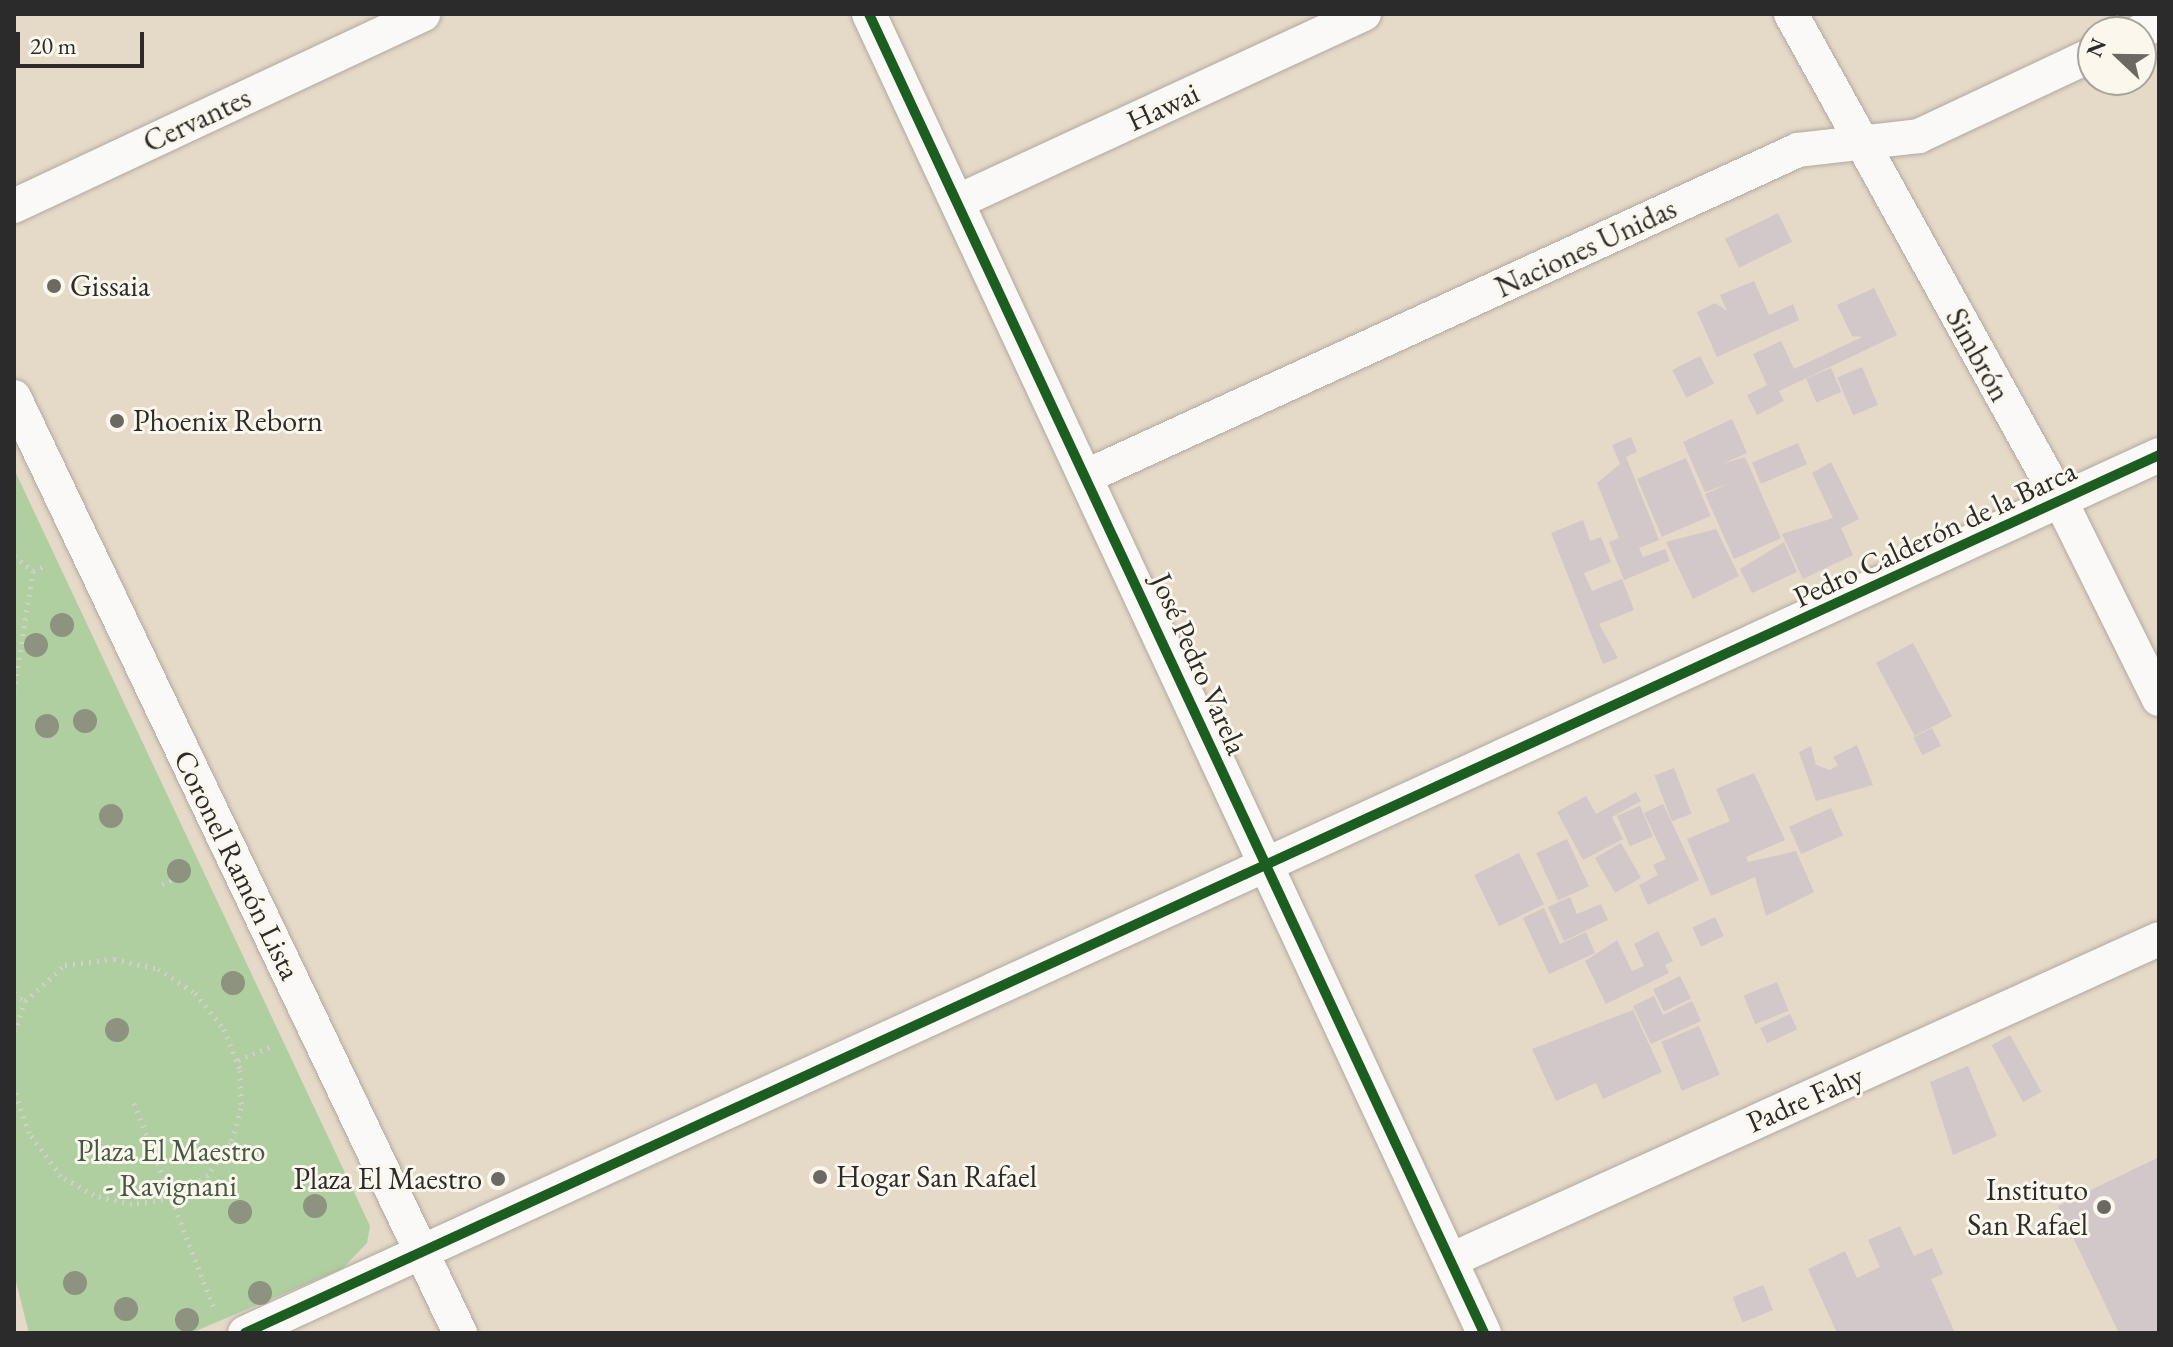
<!DOCTYPE html>
<html>
<head>
<meta charset="utf-8">
<style>
  body { margin:0 }
  #map { position:relative; width:2173px; height:1347px; overflow:hidden; background:#e5d9c8; font-family:"EB Garamond",serif }
  div>[style] { position:absolute }
  .green>* { inset:0; background:#afcfa0 }
  .building>* { inset:0; background:#d3c8c9; transform-origin:0 0 }
  .path>* { height:5px; margin-top:-2.5px; transform-origin:0; background:repeating-linear-gradient(90deg,#d1cfcb 0 2px,transparent 0 8px) }
  .roads { filter:drop-shadow(0 0 2px #b1a99e) drop-shadow(0 0 2px #b1a99e) }
  .minor>* { height:34px; margin:-17px; padding:0 17px; transform-origin:17px; border-radius:17px; background:#fbf9f7 }
  .cycleway>* { height:10px; margin:-5px; padding:0 5px; transform-origin:5px; border-radius:5px; background:#1b5e20 }
  .trees>* { width:24px; height:24px; margin:-12px; border-radius:50%; background:#8d937f }
  .dots>* { width:22px; height:22px; translate:-50% -50%; box-sizing:border-box; border:4px solid #fbf7ec; border-radius:50% }
  span { translate:-50% -50%; white-space:nowrap; text-align:center; line-height:1.15; -webkit-text-stroke:6px #fbf7ec; paint-order:stroke }
  .street-label { font-size:30px; color:#2b2b2b }
  .poi-label { font-size:30px; color:#2b2b2b }
  .left { translate:0 -50%; text-align:left }
  .right { translate:-100% -50%; text-align:right }
  .park-label { font-size:30px; color:#455a44 }
  .frame { position:absolute; inset:0; border:16px solid #2b2b2b; pointer-events:none }
  .north { position:absolute; left:2077px; top:16px; width:80px; height:80px; box-sizing:border-box; background:#fbf7ec; border:2px solid #a8a59f; border-radius:50%; rotate:292deg; font-size:22px; font-weight:700; line-height:32px; text-align:center; color:#2b2b2b }
  .north::after { content:''; display:block; margin:auto; width:28px; height:36px; background:#6c6862; clip-path:polygon(50% 0,100% 100%,50% 72%,0 100%) }
  .scale { position:absolute; left:16px; top:32px; width:128px; height:36px; box-sizing:border-box; border:4px solid #2b2b2b; border-top:0; padding-left:10px; font-size:24px; line-height:28px; white-space:nowrap; color:#2b2b2b; -webkit-text-stroke:6px #fbf7ec; paint-order:stroke }
</style>
</head>
<body>
<div id="map">
  <div class="green">
    <div style="clip-path:polygon(14px 469px,370px 1226px,367px 1243px,342px 1269px,191px 1333px,29px 1333px,14px 1274px)"></div>
  </div>
  <div class="building">
    <div style="left:1778px;top:213px;width:32px;height:59px;rotate:64deg"></div>
    <div style="clip-path:polygon(1754px 281px,1769px 315px,1793px 304px,1799px 320px,1717px 357px,1697px 312px,1715px 303px,1727px 311px,1720px 295px)"></div>
    <div style="clip-path:polygon(1874px 288px,1897px 335px,1779px 391px,1784px 401px,1757px 415px,1747px 395px,1767px 385px,1753px 354px,1781px 341px,1794px 369px,1862px 337px,1852px 336px,1837px 305px)"></div>
    <div style="left:1700px;top:356px;width:31px;height:31px;rotate:63deg"></div>
    <div style="left:1862px;top:367px;width:41px;height:27px;rotate:67deg"></div>
    <div style="left:1831px;top:368px;width:26px;height:27px;rotate:67deg"></div>
    <div style="clip-path:polygon(1732px 419px,1747px 453px,1722px 464px,1745px 457px,1781px 538px,1734px 559px,1705px 494px,1730px 483px,1705px 492px,1683px 442px)"></div>
    <div style="clip-path:polygon(1631px 437px,1637px 452px,1626px 457px,1659px 540px,1639px 548px,1643px 557px,1665px 549px,1670px 561px,1624px 580px,1609px 542px,1619px 538px,1597px 483px,1620px 464px,1612px 445px)"></div>
    <div style="left:1798px;top:443px;width:23px;height:50px;rotate:67deg"></div>
    <div style="left:1686px;top:458px;width:63px;height:53px;rotate:67deg"></div>
    <div style="clip-path:polygon(1831px 462px,1859px 519px,1841px 528px,1853px 555px,1803px 579px,1782px 534px,1833px 518px,1812px 473px)"></div>
    <div style="clip-path:polygon(1583px 520px,1590px 541px,1601px 537px,1611px 562px,1584px 573px,1592px 591px,1622px 579px,1634px 610px,1599px 624px,1618px 658px,1603px 664px,1551px 533px)"></div>
    <div style="clip-path:polygon(1716px 529px,1739px 576px,1693px 599px,1666px 542px)"></div>
    <div style="clip-path:polygon(1784px 542px,1797px 572px,1752px 593px,1740px 569px)"></div>
    <div style="left:1913px;top:643px;width:83px;height:42px;rotate:62deg"></div>
    <div style="left:1932px;top:728px;width:20px;height:21px;rotate:63deg"></div>
    <div style="clip-path:polygon(1857px 745px,1873px 785px,1816px 801px,1799px 752px,1811px 746px,1816px 765px,1830px 770px,1838px 765px,1833px 757px)"></div>
    <div style="left:1674px;top:768px;width:49px;height:21px;rotate:69deg"></div>
    <div style="clip-path:polygon(1754px 773px,1785px 840px,1746px 857px,1748px 862px,1796px 851px,1814px 892px,1766px 916px,1755px 877px,1711px 896px,1687px 839px,1730px 821px,1716px 789px)"></div>
    <div style="clip-path:polygon(1636px 792px,1641px 801px,1612px 817px,1623px 839px,1583px 860px,1557px 812px,1586px 796px,1596px 814px)"></div>
    <div style="clip-path:polygon(1663px 804px,1699px 880px,1648px 905px,1639px 885px,1658px 875px,1653px 865px,1666px 859px,1644px 813px)"></div>
    <div style="left:1640px;top:806px;width:33px;height:25px;rotate:67deg"></div>
    <div style="left:1831px;top:808px;width:30px;height:46px;rotate:66deg"></div>
    <div style="left:1567px;top:839px;width:52px;height:34px;rotate:65deg"></div>
    <div style="left:1621px;top:843px;width:40px;height:30px;rotate:60deg"></div>
    <div style="left:1519px;top:853px;width:57px;height:50px;rotate:64deg"></div>
    <div style="clip-path:polygon(1570px 897px,1577px 914px,1601px 904px,1608px 920px,1564px 941px,1548px 907px)"></div>
    <div style="clip-path:polygon(1544px 908px,1560px 944px,1586px 932px,1595px 953px,1549px 974px,1523px 918px)"></div>
    <div style="left:1715px;top:917px;width:21px;height:25px;rotate:65deg"></div>
    <div style="clip-path:polygon(1658px 931px,1673px 961px,1665px 965px,1669px 973px,1606px 1004px,1585px 961px,1617px 940px,1632px 971px,1644px 966px,1634px 944px)"></div>
    <div style="left:1680px;top:976px;width:25px;height:30px;rotate:64deg"></div>
    <div style="left:1777px;top:982px;width:31px;height:36px;rotate:68deg"></div>
    <div style="clip-path:polygon(1654px 996px,1663px 1015px,1692px 1001px,1701px 1021px,1651px 1044px,1633px 1006px)"></div>
    <div style="clip-path:polygon(1633px 1010px,1662px 1072px,1603px 1099px,1596px 1083px,1556px 1101px,1532px 1049px)"></div>
    <div style="left:1790px;top:1014px;width:17px;height:33px;rotate:65deg"></div>
    <div style="left:1699px;top:1026px;width:53px;height:41px;rotate:67deg"></div>
    <div style="left:2010px;top:1035px;width:65px;height:21px;rotate:61deg"></div>
    <div style="clip-path:polygon(1968px 1066px,1997px 1136px,1953px 1155px,1930px 1082px)"></div>
    <div style="clip-path:polygon(2159px 1157px,2159px 1333px,2119px 1333px,2058px 1206px)"></div>
    <div style="clip-path:polygon(1900px 1226px,1914px 1256px,1932px 1248px,1943px 1274px,1931px 1279px,1955px 1333px,1837px 1333px,1808px 1269px,1845px 1251px,1857px 1278px,1880px 1267px,1868px 1240px)"></div>
    <div style="left:1763px;top:1285px;width:27px;height:33px;rotate:68deg"></div>
  </div>
  <div class="path">
    <div style="left:14px;top:556px;width:24px;rotate:38deg"></div>
    <div style="left:33px;top:571px;width:12px;rotate:-24deg"></div>
    <div style="left:14px;top:691px;width:121px;rotate:-81deg"></div>
    <div style="left:162px;top:884px;width:29px;rotate:-22deg"></div>
    <div style="left:14px;top:993px;width:14px;rotate:36deg"></div>
    <div style="left:14px;top:1032px;width:33px;rotate:-70deg"></div>
    <div style="left:25px;top:1001px;width:54px;rotate:-42deg"></div>
    <div style="left:65px;top:965px;width:49px;rotate:-7deg"></div>
    <div style="left:114px;top:959px;width:45px;rotate:12.8deg"></div>
    <div style="left:158px;top:969px;width:44px;rotate:33deg"></div>
    <div style="left:195px;top:993px;width:46px;rotate:51.1deg"></div>
    <div style="left:224px;top:1029px;width:44px;rotate:68.7deg"></div>
    <div style="left:240px;top:1070px;width:38px;rotate:88deg"></div>
    <div style="left:241px;top:1108px;width:36px;rotate:106deg"></div>
    <div style="left:231px;top:1143px;width:39px;rotate:126deg"></div>
    <div style="left:208px;top:1175px;width:44px;rotate:147deg"></div>
    <div style="left:171px;top:1199px;width:39px;rotate:173deg"></div>
    <div style="left:132px;top:1204px;width:39px;rotate:-167deg"></div>
    <div style="left:94px;top:1195px;width:38px;rotate:-150deg"></div>
    <div style="left:61px;top:1176px;width:54px;rotate:-126.7deg"></div>
    <div style="left:29px;top:1133px;width:46px;rotate:-109.2deg"></div>
    <div style="left:238px;top:1060px;width:35px;rotate:-22deg"></div>
    <div style="left:134px;top:1103px;width:218px;rotate:68.7deg"></div>
  </div>
  <div class="roads">
    <div class="minor">
      <div style="left:869px;top:14px;width:1455px;rotate:65deg"></div>
      <div style="left:1791px;top:14px;width:558px;rotate:61.05deg"></div>
      <div style="left:2061px;top:502px;width:220px;rotate:63.6deg"></div>
      <div style="left:2139px;top:32px;width:22px;rotate:-24deg"></div>
      <div style="left:961px;top:200px;width:444px;rotate:-24.8deg"></div>
      <div style="left:14px;top:206px;width:452px;rotate:-25.1deg"></div>
      <div style="left:14px;top:397px;width:1037px;rotate:64.52deg"></div>
      <div style="left:1087px;top:476px;width:782px;rotate:-24.63deg"></div>
      <div style="left:1798px;top:150px;width:122px;rotate:-6.6deg"></div>
      <div style="left:1919px;top:136px;width:192px;rotate:-25.2deg"></div>
      <div style="left:1451px;top:1260px;width:777px;rotate:-24.39deg"></div>
      <div style="left:245px;top:1333px;width:2106px;rotate:-24.64deg"></div>
    </div>
  </div>
  <div class="cycleway">
    <div style="left:869px;top:14px;width:1455px;rotate:65deg"></div>
    <div style="left:245px;top:1333px;width:2106px;rotate:-24.64deg"></div>
  </div>
  <div class="trees">
    <div style="left:62px;top:625px"></div>
    <div style="left:36px;top:645px"></div>
    <div style="left:85px;top:721px"></div>
    <div style="left:47px;top:726px"></div>
    <div style="left:111px;top:816px"></div>
    <div style="left:179px;top:871px"></div>
    <div style="left:233px;top:983px"></div>
    <div style="left:117px;top:1030px"></div>
    <div style="left:315px;top:1206px"></div>
    <div style="left:240px;top:1212px"></div>
    <div style="left:75px;top:1283px"></div>
    <div style="left:260px;top:1293px"></div>
    <div style="left:126px;top:1309px"></div>
    <div style="left:187px;top:1320px"></div>
  </div>
  <div class="dots">
    <div style="left:54px;top:286px;background:#6c6862"></div>
    <div style="left:117px;top:421px;background:#6c6862"></div>
    <div style="left:820px;top:1177px;background:#6c6862"></div>
    <div style="left:498px;top:1179px;background:#6c6862"></div>
    <div style="left:2104px;top:1207px;background:#6c6862"></div>
  </div>
  <div class="street-label">
    <span style="left:1163px;top:107px;rotate:-25deg">Hawai</span>
    <span style="left:197px;top:120px;rotate:-25deg">Cervantes</span>
    <span style="left:1586px;top:248px;rotate:-25deg">Naciones Unidas</span>
    <span style="left:1978px;top:355px;rotate:61deg">Simbrón</span>
    <span style="left:1935px;top:534px;rotate:-25deg">Pedro Calderón de la Barca</span>
    <span style="left:1199px;top:664px;rotate:66deg">José Pedro Varela</span>
    <span style="left:237px;top:865px;rotate:64deg">Coronel Ramón Lista</span>
    <span style="left:1805px;top:1099px;rotate:-24deg">Padre Fahy</span>
  </div>
  <div class="poi-label">
    <span class="left" style="left:70px;top:286px">Gissaia</span>
    <span class="left" style="left:133px;top:421px">Phoenix Reborn</span>
    <span class="left" style="left:836px;top:1177px">Hogar San Rafael</span>
    <span class="right" style="left:482px;top:1179px">Plaza El Maestro</span>
    <span class="right" style="left:2088px;top:1207px">Instituto<br>San Rafael</span>
  </div>
  <div class="park-label">
    <span style="left:171px;top:1168px">Plaza El Maestro<br>- Ravignani</span>
  </div>
  <div class="frame"></div>
  <div class="north">N</div>
  <div class="scale">20 m</div>
</div>
</body>
</html>
